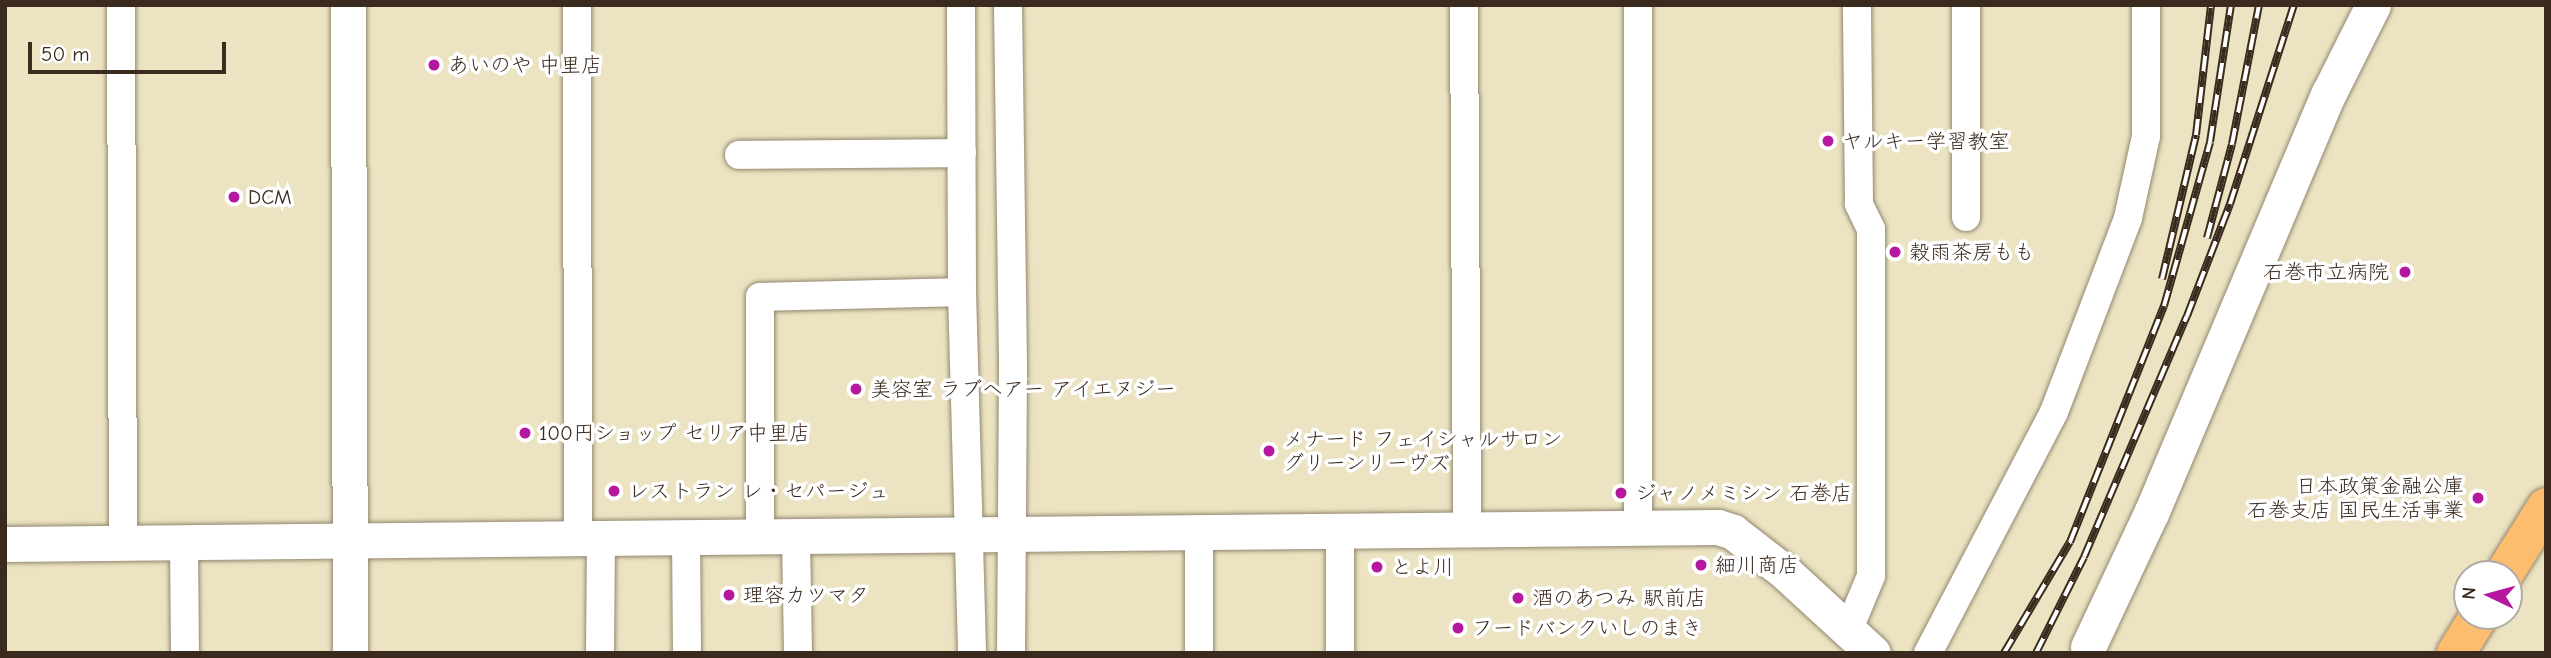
<!DOCTYPE html>
<html>
<head>
<meta charset="utf-8">
<style>
  body { margin:0 }
  #map { position:relative; width:2551px; height:658px; overflow:hidden; background:#ebe3c1; font-family:"Comic Neue","Klee One",sans-serif }
  div>[style] { position:absolute }
  .roads { filter:drop-shadow(0 0 2px #938670) drop-shadow(0 0 2px #938670) }
  .minor>* { height:28px; margin:-14px; padding:0 14px; transform-origin:14px; border-radius:14px; background:#fff }
  .tertiary>* { height:35px; margin:-17.5px; padding:0 17.5px; transform-origin:17.5px; border-radius:17.5px; background:#fff }
  .trunk>* { height:38px; margin:-19px; padding:0 19px; transform-origin:19px; border-radius:19px; background:#fdbd6f }
  .rail>* { height:8px; margin-top:-4px; transform-origin:0; background:repeating-linear-gradient(90deg,#fff 0 16px,#3b2a1e 0 32px); box-sizing:border-box; border-block:2px solid #3b2a1e }
  .dots>* { width:19px; height:19px; translate:-50% -50%; box-sizing:border-box; border:4px solid #fff; border-radius:50% }
  span { translate:-50% -50%; white-space:nowrap; text-align:center; line-height:1.15; -webkit-text-stroke:7px #fff; paint-order:stroke }
  .poi-label { font-size:21px; color:#3b2a1e }
  .left { translate:0 -50%; text-align:left }
  .right { translate:-100% -50%; text-align:right }
  .frame { position:absolute; inset:0; border:7px solid #3b2a1e; pointer-events:none }
  .north { position:absolute; left:2453px; top:560px; width:70px; height:70px; box-sizing:border-box; background:#fff; border:2px solid #b1aaa5; border-radius:50%; rotate:275deg; font-size:19px; font-weight:700; line-height:28px; text-align:center; color:#3b2a1e }
  .north::after { content:''; display:block; margin:auto; width:24px; height:32px; background:#b5179e; clip-path:polygon(50% 0,100% 100%,50% 72%,0 100%) }
  .scale { position:absolute; left:28px; top:42px; width:198px; height:32px; box-sizing:border-box; border:4px solid #3b2a1e; border-top:0; padding-left:9px; font-size:21px; line-height:24px; white-space:nowrap; color:#3b2a1e; -webkit-text-stroke:5px #fff; paint-order:stroke }
</style>
</head>
<body>
<div id="map">
  <div class="roads">
    <div class="minor">
      <div style="left:121px;top:5px;width:538px;rotate:89.79deg"></div>
      <div style="left:577px;top:5px;width:535px;rotate:89.89deg"></div>
      <div style="left:961px;top:5px;width:287px;rotate:89.8deg"></div>
      <div style="left:962px;top:292px;width:361px;rotate:88.4deg"></div>
      <div style="left:1008px;top:5px;width:366px;rotate:89.2deg"></div>
      <div style="left:1013px;top:371px;width:282px;rotate:90.4deg"></div>
      <div style="left:1464px;top:5px;width:526px;rotate:89.67deg"></div>
      <div style="left:1638px;top:5px;width:524px;rotate:90deg"></div>
      <div style="left:1966px;top:5px;width:212px;rotate:90deg"></div>
      <div style="left:739px;top:155px;width:223px;rotate:-0.5deg"></div>
      <div style="left:1340px;top:533px;width:120px;rotate:90deg"></div>
      <div style="left:686px;top:538px;width:115px;rotate:89.5deg"></div>
      <div style="left:796px;top:538px;width:115px;rotate:89deg"></div>
      <div style="left:760px;top:539px;width:242px;rotate:-90deg"></div>
      <div style="left:760px;top:297px;width:202px;rotate:-1.4deg"></div>
      <div style="left:184px;top:542px;width:111px;rotate:89.5deg"></div>
      <div style="left:1848px;top:631px;width:60px;rotate:-67.3deg"></div>
      <div style="left:1871px;top:576px;width:347px;rotate:-90deg"></div>
      <div style="left:1871px;top:229px;width:28px;rotate:-116deg"></div>
      <div style="left:1859px;top:204px;width:199px;rotate:-90.6deg"></div>
      <div style="left:600px;top:653px;width:114px;rotate:-89.5deg"></div>
      <div style="left:1199px;top:653px;width:119px;rotate:-90deg"></div>
      <div style="left:1928px;top:653px;width:272px;rotate:-62.4deg"></div>
      <div style="left:2054px;top:412px;width:208px;rotate:-69.1deg"></div>
      <div style="left:2128px;top:218px;width:84px;rotate:-77.6deg"></div>
      <div style="left:2146px;top:136px;width:131px;rotate:-90deg"></div>
    </div>
    <div class="tertiary">
      <div style="left:348px;top:5px;width:648px;rotate:89.82deg"></div>
      <div style="left:5px;top:544px;width:1713px;rotate:-0.57deg"></div>
      <div style="left:1718px;top:527px;width:16px;rotate:18deg"></div>
      <div style="left:1733px;top:532px;width:67px;rotate:37.7deg"></div>
      <div style="left:1786px;top:573px;width:118px;rotate:42.6deg"></div>
      <div style="left:2088px;top:647px;width:150px;rotate:-64.8deg"></div>
      <div style="left:2152px;top:511px;width:454px;rotate:-67.1deg"></div>
      <div style="left:2329px;top:93px;width:98px;rotate:-63.4deg"></div>
    </div>
    <div class="trunk">
      <div style="left:2504px;top:574px;width:79px;rotate:-57.9deg"></div>
      <div style="left:2456px;top:653px;width:44px;rotate:-58.1deg"></div>
    </div>
  </div>
  <div class="rail">
    <div style="left:2207px;top:238px;width:97px;rotate:-75.1deg"></div>
    <div style="left:2232px;top:144px;width:142px;rotate:-79deg"></div>
    <div style="left:2162px;top:279px;width:148px;rotate:-76.7deg"></div>
    <div style="left:2196px;top:135px;width:131px;rotate:-83.4deg"></div>
    <div style="left:2004px;top:653px;width:129px;rotate:-59.3deg"></div>
    <div style="left:2070px;top:542px;width:254px;rotate:-68.3deg"></div>
    <div style="left:2164px;top:306px;width:170px;rotate:-74.3deg"></div>
    <div style="left:2210px;top:142px;width:139px;rotate:-81.3deg"></div>
    <div style="left:2036px;top:653px;width:107px;rotate:-63.4deg"></div>
    <div style="left:2084px;top:557px;width:262px;rotate:-66.9deg"></div>
    <div style="left:2187px;top:316px;width:120px;rotate:-69deg"></div>
    <div style="left:2230px;top:204px;width:209px;rotate:-72.2deg"></div>
  </div>
  <div class="dots">
    <div style="left:434px;top:65px;background:#b5179e"></div>
    <div style="left:1828px;top:141px;background:#b5179e"></div>
    <div style="left:234px;top:197px;background:#b5179e"></div>
    <div style="left:1895px;top:252px;background:#b5179e"></div>
    <div style="left:2405px;top:272px;background:#b5179e"></div>
    <div style="left:856px;top:389px;background:#b5179e"></div>
    <div style="left:525px;top:433px;background:#b5179e"></div>
    <div style="left:1269px;top:451px;background:#b5179e"></div>
    <div style="left:614px;top:491px;background:#b5179e"></div>
    <div style="left:1621px;top:493px;background:#b5179e"></div>
    <div style="left:2478px;top:498px;background:#b5179e"></div>
    <div style="left:1701px;top:565px;background:#b5179e"></div>
    <div style="left:1377px;top:567px;background:#b5179e"></div>
    <div style="left:729px;top:595px;background:#b5179e"></div>
    <div style="left:1518px;top:598px;background:#b5179e"></div>
    <div style="left:1458px;top:628px;background:#b5179e"></div>
  </div>
  <div class="poi-label">
    <span class="left" style="left:448px;top:65px">あいのや 中里店</span>
    <span class="left" style="left:1842px;top:141px">ヤルキー学習教室</span>
    <span class="left" style="left:248px;top:197px">DCM</span>
    <span class="left" style="left:1909px;top:252px">穀雨茶房もも</span>
    <span class="right" style="left:2389px;top:272px">石巻市立病院</span>
    <span class="left" style="left:870px;top:389px">美容室 ラブヘアー アイエヌジー</span>
    <span class="left" style="left:539px;top:433px">100円ショップ セリア中里店</span>
    <span class="left" style="left:1283px;top:451px">メナード フェイシャルサロン<br>グリーンリーヴズ</span>
    <span class="right" style="left:2464px;top:498px">日本政策金融公庫<br>石巻支店 国民生活事業</span>
    <span class="left" style="left:628px;top:491px">レストラン レ・セパージュ</span>
    <span class="left" style="left:1635px;top:493px">ジャノメミシン 石巻店</span>
    <span class="left" style="left:1715px;top:565px">細川商店</span>
    <span class="left" style="left:1391px;top:567px">とよ川</span>
    <span class="left" style="left:743px;top:595px">理容カツマタ</span>
    <span class="left" style="left:1532px;top:598px">酒のあつみ 駅前店</span>
    <span class="left" style="left:1472px;top:628px">フードバンクいしのまき</span>
  </div>
  <div class="frame"></div>
  <div class="north">N</div>
  <div class="scale">50 m</div>
</div>
</body>
</html>
